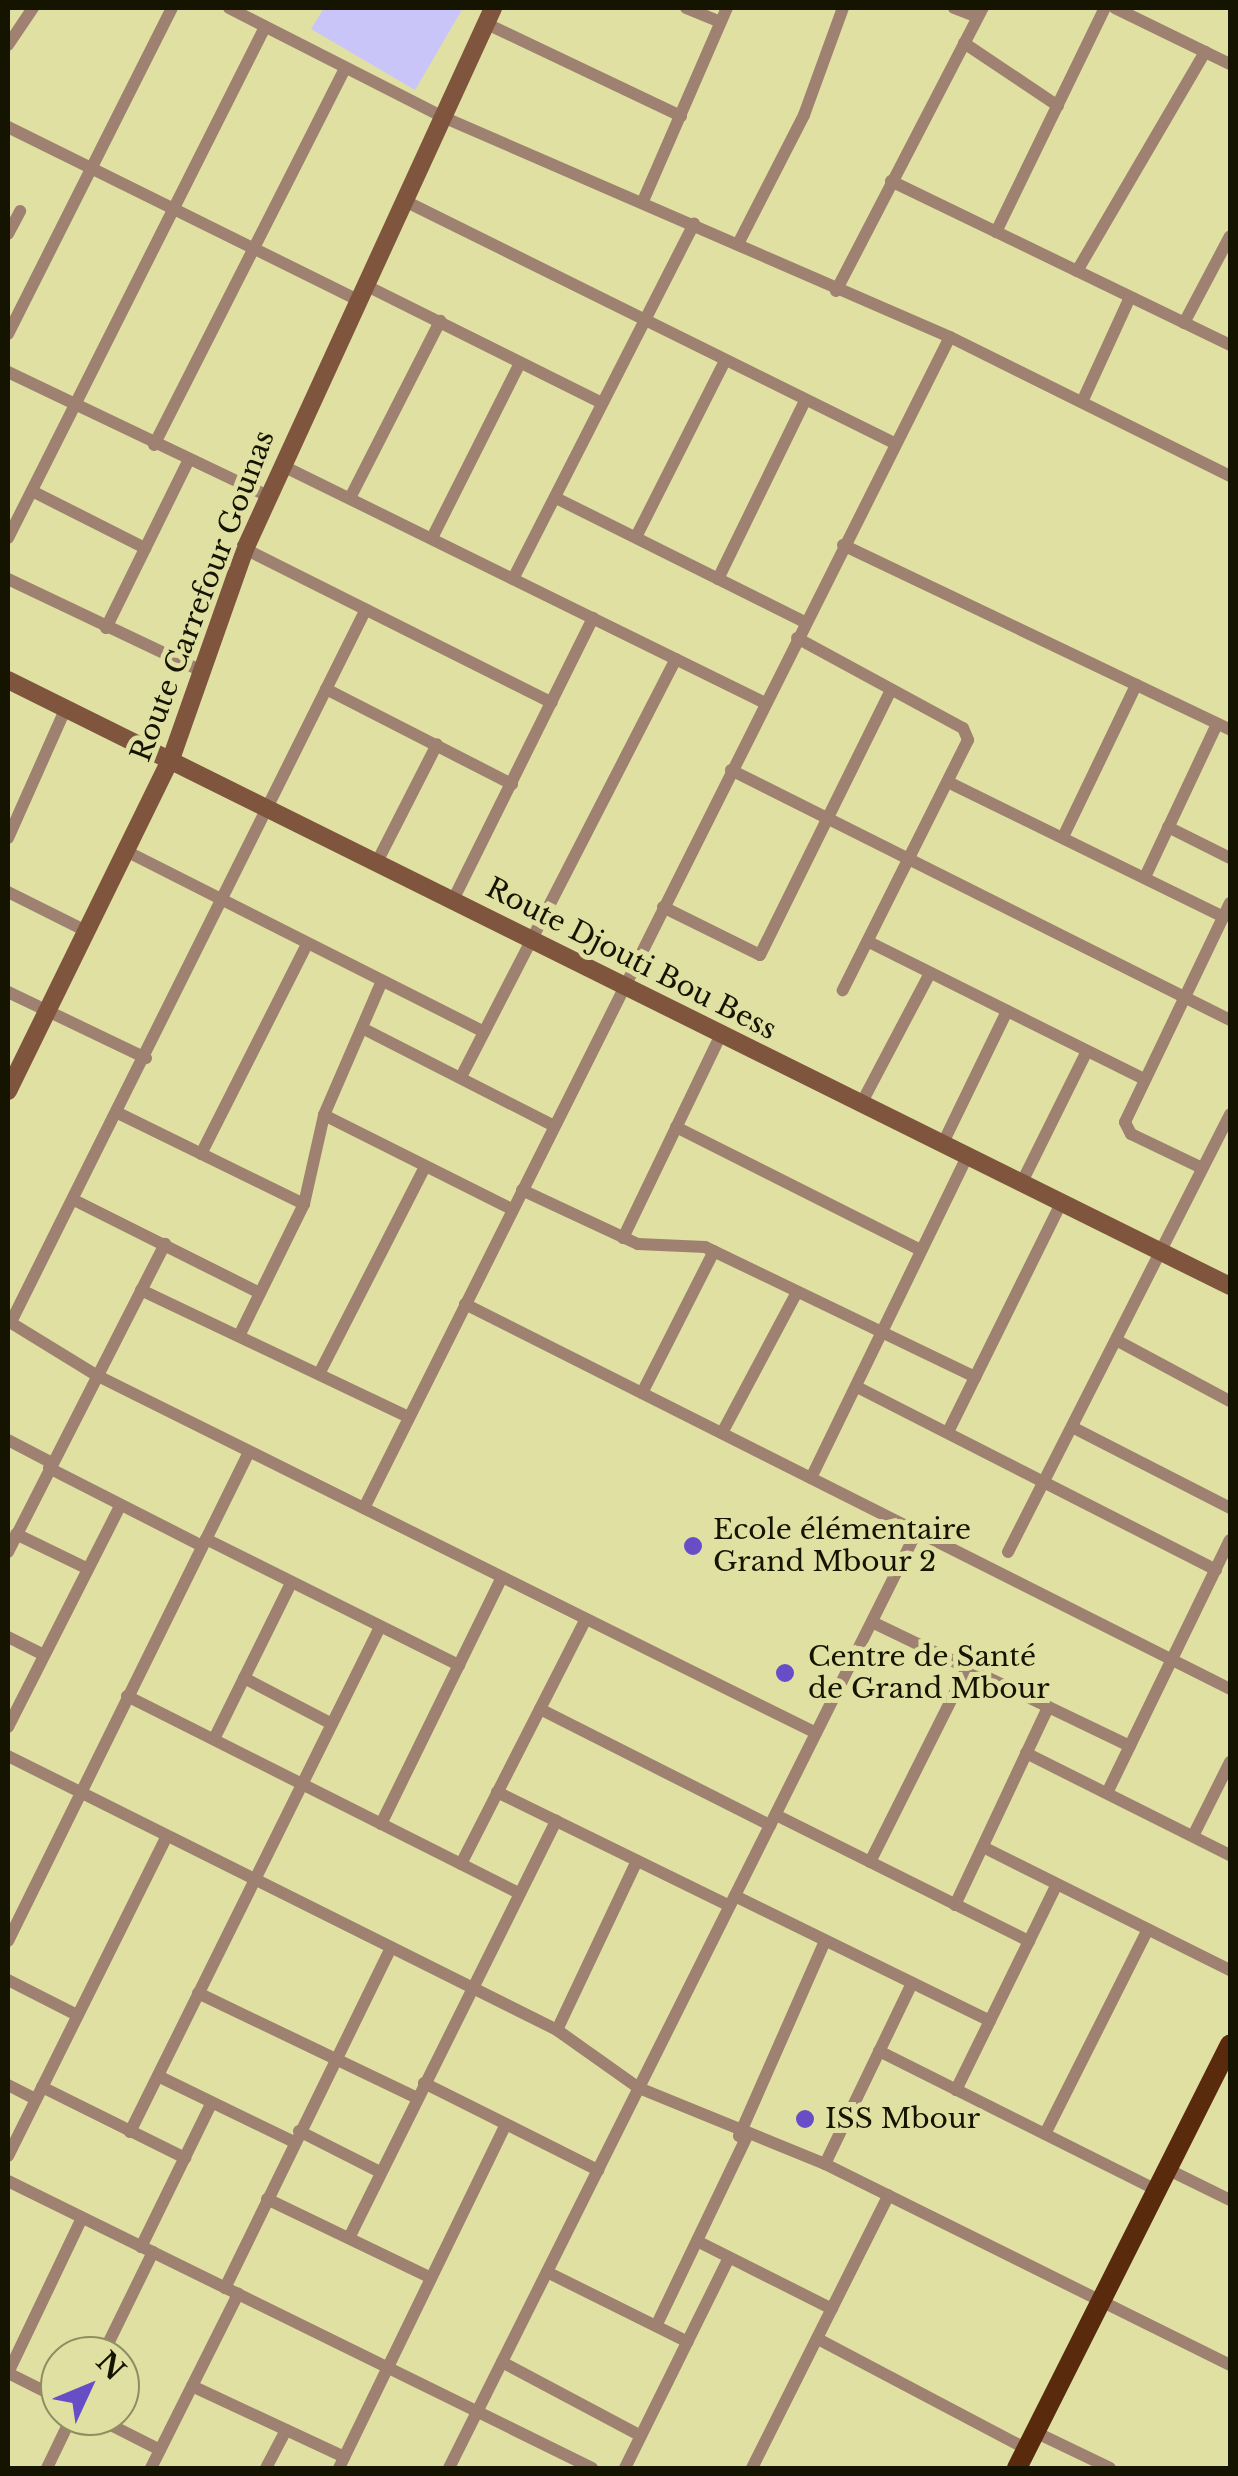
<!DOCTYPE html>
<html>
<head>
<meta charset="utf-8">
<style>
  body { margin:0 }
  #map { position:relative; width:1238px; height:2476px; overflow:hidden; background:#e0e0a3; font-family:"Libre Baskerville",serif }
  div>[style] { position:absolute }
  .green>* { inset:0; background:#c9c5f9 }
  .minor>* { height:12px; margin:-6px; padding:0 6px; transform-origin:6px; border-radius:6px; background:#9f8171 }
  .secondary>* { height:18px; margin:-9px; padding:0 9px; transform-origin:9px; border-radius:9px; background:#80553e }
  .trunk>* { height:20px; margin:-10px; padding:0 10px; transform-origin:10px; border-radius:10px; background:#5a2a0d }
  .dots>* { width:28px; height:28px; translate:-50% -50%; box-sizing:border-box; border:5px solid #e0e0a3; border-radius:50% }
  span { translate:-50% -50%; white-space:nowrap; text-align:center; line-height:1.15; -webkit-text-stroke:10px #e0e0a3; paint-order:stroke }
  .street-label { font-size:28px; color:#151400 }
  .poi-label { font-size:28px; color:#151400 }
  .left { translate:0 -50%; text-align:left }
  .frame { position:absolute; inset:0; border:10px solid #151400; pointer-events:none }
  .north { position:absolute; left:40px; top:2336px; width:100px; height:100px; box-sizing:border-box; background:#e0e0a3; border:2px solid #8f8e62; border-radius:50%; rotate:46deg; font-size:28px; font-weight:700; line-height:40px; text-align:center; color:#151400 }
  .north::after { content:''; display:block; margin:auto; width:35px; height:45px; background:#674dc6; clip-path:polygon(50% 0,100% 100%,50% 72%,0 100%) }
</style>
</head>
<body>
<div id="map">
  <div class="green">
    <div style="clip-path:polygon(324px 8px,463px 8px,415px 90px,311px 29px)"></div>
  </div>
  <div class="minor">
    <div style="left:229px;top:8px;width:240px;rotate:27deg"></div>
    <div style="left:443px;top:117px;width:553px;rotate:23.46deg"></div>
    <div style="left:950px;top:337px;width:313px;rotate:26.4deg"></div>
    <div style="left:686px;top:8px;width:37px;rotate:22deg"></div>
    <div style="left:954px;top:8px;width:25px;rotate:21deg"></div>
    <div style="left:1115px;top:8px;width:128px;rotate:26deg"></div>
    <div style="left:485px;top:23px;width:217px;rotate:25.4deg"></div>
    <div style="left:964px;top:43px;width:113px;rotate:33.8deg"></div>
    <div style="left:8px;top:45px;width:45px;rotate:-56deg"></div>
    <div style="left:8px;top:127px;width:390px;rotate:26.3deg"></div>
    <div style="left:891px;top:181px;width:377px;rotate:25.8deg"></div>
    <div style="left:405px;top:201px;width:546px;rotate:26.33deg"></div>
    <div style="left:643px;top:201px;width:210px;rotate:-66.5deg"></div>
    <div style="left:996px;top:232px;width:249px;rotate:-64.1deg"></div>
    <div style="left:8px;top:234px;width:26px;rotate:-62deg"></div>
    <div style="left:738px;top:244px;width:145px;rotate:-62.9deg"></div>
    <div style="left:804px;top:115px;width:114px;rotate:-70deg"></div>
    <div style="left:1077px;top:271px;width:254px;rotate:-59.7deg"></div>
    <div style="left:365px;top:285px;width:265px;rotate:26.5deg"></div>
    <div style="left:836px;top:291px;width:319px;rotate:-62.6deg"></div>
    <div style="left:1184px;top:323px;width:98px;rotate:-62.1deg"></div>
    <div style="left:8px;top:334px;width:365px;rotate:-63.3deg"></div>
    <div style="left:8px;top:372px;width:288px;rotate:25.5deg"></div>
    <div style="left:1082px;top:402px;width:115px;rotate:-65.4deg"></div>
    <div style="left:154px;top:445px;width:423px;rotate:-63.1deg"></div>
    <div style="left:281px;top:465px;width:539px;rotate:26.18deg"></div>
    <div style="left:32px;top:491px;width:127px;rotate:26.8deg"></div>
    <div style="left:350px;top:498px;width:199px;rotate:-63deg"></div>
    <div style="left:556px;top:498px;width:278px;rotate:26.5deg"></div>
    <div style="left:636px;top:537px;width:197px;rotate:-63.2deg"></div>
    <div style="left:8px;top:538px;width:572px;rotate:-63.3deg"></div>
    <div style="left:432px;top:538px;width:196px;rotate:-63.3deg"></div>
    <div style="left:843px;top:545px;width:429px;rotate:25.5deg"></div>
    <div style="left:245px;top:549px;width:343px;rotate:26.6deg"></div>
    <div style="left:8px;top:579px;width:215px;rotate:25.4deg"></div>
    <div style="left:513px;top:579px;width:399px;rotate:-63deg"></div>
    <div style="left:718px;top:579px;width:198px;rotate:-64deg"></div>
    <div style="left:106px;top:628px;width:186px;rotate:-63.8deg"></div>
    <div style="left:797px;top:638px;width:189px;rotate:28.5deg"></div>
    <div style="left:963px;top:728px;width:13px;rotate:67deg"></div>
    <div style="left:968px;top:740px;width:280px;rotate:116.6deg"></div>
    <div style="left:326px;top:689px;width:209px;rotate:27.1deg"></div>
    <div style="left:731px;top:770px;width:558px;rotate:26.61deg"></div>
    <div style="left:950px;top:783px;width:305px;rotate:26.1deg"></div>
    <div style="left:1168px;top:827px;width:69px;rotate:26.6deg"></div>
    <div style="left:1063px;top:837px;width:169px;rotate:-64.3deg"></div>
    <div style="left:8px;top:838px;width:142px;rotate:-66deg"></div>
    <div style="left:126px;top:851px;width:401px;rotate:26.8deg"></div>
    <div style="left:377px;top:862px;width:132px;rotate:-63deg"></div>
    <div style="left:1145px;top:877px;width:169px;rotate:-64.8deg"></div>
    <div style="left:8px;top:892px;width:87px;rotate:26.6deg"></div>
    <div style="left:453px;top:900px;width:315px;rotate:-63.6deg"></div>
    <div style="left:663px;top:907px;width:108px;rotate:26.3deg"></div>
    <div style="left:760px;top:955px;width:296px;rotate:-63.7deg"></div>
    <div style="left:869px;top:942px;width:307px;rotate:26.5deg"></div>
    <div style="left:8px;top:992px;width:153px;rotate:25.6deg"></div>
    <div style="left:362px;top:1028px;width:216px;rotate:27deg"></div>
    <div style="left:461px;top:1077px;width:470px;rotate:-62.8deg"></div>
    <div style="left:861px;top:1104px;width:148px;rotate:-62.2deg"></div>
    <div style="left:120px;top:1114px;width:205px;rotate:26.1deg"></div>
    <div style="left:324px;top:1115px;width:210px;rotate:26.6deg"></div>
    <div style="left:676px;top:1127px;width:274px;rotate:26.7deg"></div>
    <div style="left:942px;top:1145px;width:149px;rotate:-64.1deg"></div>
    <div style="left:201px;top:1154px;width:235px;rotate:-63.2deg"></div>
    <div style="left:1202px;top:1168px;width:79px;rotate:-154.4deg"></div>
    <div style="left:1131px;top:1134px;width:13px;rotate:-117deg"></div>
    <div style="left:1125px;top:1122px;width:243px;rotate:-64.4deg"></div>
    <div style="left:1021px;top:1184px;width:148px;rotate:-63.6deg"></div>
    <div style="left:522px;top:1190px;width:128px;rotate:25deg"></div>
    <div style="left:638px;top:1244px;width:67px;rotate:2.6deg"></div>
    <div style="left:705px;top:1247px;width:300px;rotate:25.7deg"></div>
    <div style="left:78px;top:1202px;width:203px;rotate:26.6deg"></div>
    <div style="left:623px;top:1238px;width:226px;rotate:-64.3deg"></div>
    <div style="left:141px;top:1290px;width:296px;rotate:25.4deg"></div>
    <div style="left:465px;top:1304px;width:856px;rotate:26.71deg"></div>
    <div style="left:8px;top:1321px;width:103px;rotate:31.5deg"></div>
    <div style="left:96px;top:1375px;width:804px;rotate:26.44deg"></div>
    <div style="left:11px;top:1322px;width:796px;rotate:-63.53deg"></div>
    <div style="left:239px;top:1336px;width:147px;rotate:-63.8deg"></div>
    <div style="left:304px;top:1204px;width:91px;rotate:-77.3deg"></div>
    <div style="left:324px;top:1115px;width:146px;rotate:-66.6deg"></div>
    <div style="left:1116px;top:1340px;width:129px;rotate:28.2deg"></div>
    <div style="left:319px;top:1374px;width:233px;rotate:-62.9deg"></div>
    <div style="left:857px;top:1387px;width:403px;rotate:27deg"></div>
    <div style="left:642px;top:1393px;width:159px;rotate:-63.1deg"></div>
    <div style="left:1072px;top:1427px;width:178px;rotate:27.1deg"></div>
    <div style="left:948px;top:1432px;width:255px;rotate:-63.7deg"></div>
    <div style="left:722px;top:1433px;width:160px;rotate:-62deg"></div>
    <div style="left:8px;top:1440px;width:50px;rotate:27.6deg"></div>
    <div style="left:49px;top:1468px;width:172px;rotate:27deg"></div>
    <div style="left:811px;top:1478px;width:357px;rotate:-64.1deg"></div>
    <div style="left:364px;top:1508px;width:1309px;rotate:-63.42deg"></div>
    <div style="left:16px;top:1534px;width:80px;rotate:25.9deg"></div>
    <div style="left:206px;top:1539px;width:283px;rotate:26.5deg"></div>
    <div style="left:8px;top:1552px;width:346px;rotate:-63deg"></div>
    <div style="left:1008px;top:1552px;width:491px;rotate:-63.1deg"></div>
    <div style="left:872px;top:1622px;width:286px;rotate:25.7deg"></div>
    <div style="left:8px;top:1637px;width:40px;rotate:26.6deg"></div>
    <div style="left:244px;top:1678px;width:99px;rotate:27.6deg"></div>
    <div style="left:127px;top:1696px;width:439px;rotate:26.7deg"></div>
    <div style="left:540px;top:1709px;width:258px;rotate:26.8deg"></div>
    <div style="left:8px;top:1727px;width:248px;rotate:-63.1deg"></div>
    <div style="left:214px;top:1739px;width:174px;rotate:-63.7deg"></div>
    <div style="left:1026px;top:1753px;width:228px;rotate:26.6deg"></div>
    <div style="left:8px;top:1756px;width:614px;rotate:26.52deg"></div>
    <div style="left:557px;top:2030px;width:100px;rotate:35.3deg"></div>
    <div style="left:639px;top:2088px;width:201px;rotate:22.2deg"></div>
    <div style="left:825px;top:2164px;width:452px;rotate:26.4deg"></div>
    <div style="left:497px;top:1792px;width:259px;rotate:26.1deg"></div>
    <div style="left:1107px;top:1793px;width:281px;rotate:-64.1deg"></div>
    <div style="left:776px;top:1815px;width:283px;rotate:26.5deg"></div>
    <div style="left:381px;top:1824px;width:275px;rotate:-63.9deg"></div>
    <div style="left:1193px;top:1836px;width:83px;rotate:-63.4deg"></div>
    <div style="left:983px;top:1847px;width:276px;rotate:26.5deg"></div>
    <div style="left:870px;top:1862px;width:217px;rotate:-63.4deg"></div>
    <div style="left:461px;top:1864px;width:275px;rotate:-63deg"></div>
    <div style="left:735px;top:1896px;width:284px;rotate:26.1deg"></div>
    <div style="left:955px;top:1905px;width:219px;rotate:-64.8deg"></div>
    <div style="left:8px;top:1941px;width:545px;rotate:-63.76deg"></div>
    <div style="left:8px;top:1980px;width:77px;rotate:26.9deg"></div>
    <div style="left:198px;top:1993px;width:243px;rotate:25.6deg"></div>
    <div style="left:557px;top:2030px;width:187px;rotate:-64.7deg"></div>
    <div style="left:879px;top:2051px;width:311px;rotate:26.6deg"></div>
    <div style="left:158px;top:2076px;width:151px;rotate:25.9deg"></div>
    <div style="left:424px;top:2083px;width:195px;rotate:26.6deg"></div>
    <div style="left:8px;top:2085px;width:31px;rotate:27deg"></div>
    <div style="left:42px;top:2087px;width:160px;rotate:26.4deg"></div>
    <div style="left:956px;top:2090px;width:229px;rotate:-63.9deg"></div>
    <div style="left:299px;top:2131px;width:91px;rotate:26.8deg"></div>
    <div style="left:130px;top:2132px;width:563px;rotate:-63.66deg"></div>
    <div style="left:1045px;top:2134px;width:229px;rotate:-63.3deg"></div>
    <div style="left:739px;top:2136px;width:213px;rotate:-66.2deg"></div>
    <div style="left:8px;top:2156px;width:357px;rotate:-63.6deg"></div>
    <div style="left:825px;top:2164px;width:201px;rotate:-64.3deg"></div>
    <div style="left:1167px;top:2169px;width:70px;rotate:26.2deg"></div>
    <div style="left:8px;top:2181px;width:651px;rotate:26.17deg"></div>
    <div style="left:267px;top:2199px;width:182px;rotate:25.7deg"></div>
    <div style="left:349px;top:2238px;width:466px;rotate:-63.6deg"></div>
    <div style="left:697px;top:2241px;width:151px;rotate:26.7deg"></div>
    <div style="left:141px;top:2247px;width:161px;rotate:-63.9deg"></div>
    <div style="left:547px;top:2272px;width:157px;rotate:26.4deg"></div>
    <div style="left:225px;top:2288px;width:379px;rotate:-64deg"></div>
    <div style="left:657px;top:2324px;width:206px;rotate:-64.4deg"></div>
    <div style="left:818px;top:2339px;width:236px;rotate:27.8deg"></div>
    <div style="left:102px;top:2356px;width:116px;rotate:-63.9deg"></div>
    <div style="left:502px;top:2362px;width:157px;rotate:28deg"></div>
    <div style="left:8px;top:2373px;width:172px;rotate:-64.5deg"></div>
    <div style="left:8px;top:2373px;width:58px;rotate:26.6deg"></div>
    <div style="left:192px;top:2386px;width:168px;rotate:25deg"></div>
    <div style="left:93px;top:2416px;width:75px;rotate:26.9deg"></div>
    <div style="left:1035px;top:2432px;width:83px;rotate:25.6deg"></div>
    <div style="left:47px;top:2468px;width:58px;rotate:-64.3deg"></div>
    <div style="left:151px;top:2468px;width:195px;rotate:-63.4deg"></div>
    <div style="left:266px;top:2468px;width:43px;rotate:-62.2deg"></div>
    <div style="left:339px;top:2468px;width:382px;rotate:-64.1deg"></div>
    <div style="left:449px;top:2468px;width:1047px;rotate:-63.46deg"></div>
    <div style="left:625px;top:2468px;width:234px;rotate:-63.7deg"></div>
    <div style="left:752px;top:2468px;width:305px;rotate:-63.4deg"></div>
  </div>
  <div class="secondary">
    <div style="left:8px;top:680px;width:1364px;rotate:26.38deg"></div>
    <div style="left:8px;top:1091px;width:370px;rotate:-63.9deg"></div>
    <div style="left:171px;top:759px;width:223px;rotate:-70.6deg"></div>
    <div style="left:245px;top:549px;width:595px;rotate:-65.37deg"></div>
  </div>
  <div class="trunk">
    <div style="left:1017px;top:2468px;width:474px;rotate:-63.3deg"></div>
  </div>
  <div class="dots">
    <div style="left:693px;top:1546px;background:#674dc6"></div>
    <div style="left:785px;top:1673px;background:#674dc6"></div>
    <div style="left:805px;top:2119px;background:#674dc6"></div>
  </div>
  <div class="street-label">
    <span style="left:203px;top:596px;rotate:-69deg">Route Carrefour Gounas</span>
    <span style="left:631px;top:959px;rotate:27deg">Route Djouti Bou Bess</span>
  </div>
  <div class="poi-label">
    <span class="left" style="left:713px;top:1546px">Ecole élémentaire<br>Grand Mbour 2</span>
    <span class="left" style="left:808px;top:1673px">Centre de Santé<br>de Grand Mbour</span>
    <span class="left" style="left:825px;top:2119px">ISS Mbour</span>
  </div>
  <div class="frame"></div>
  <div class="north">N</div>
</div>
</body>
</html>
